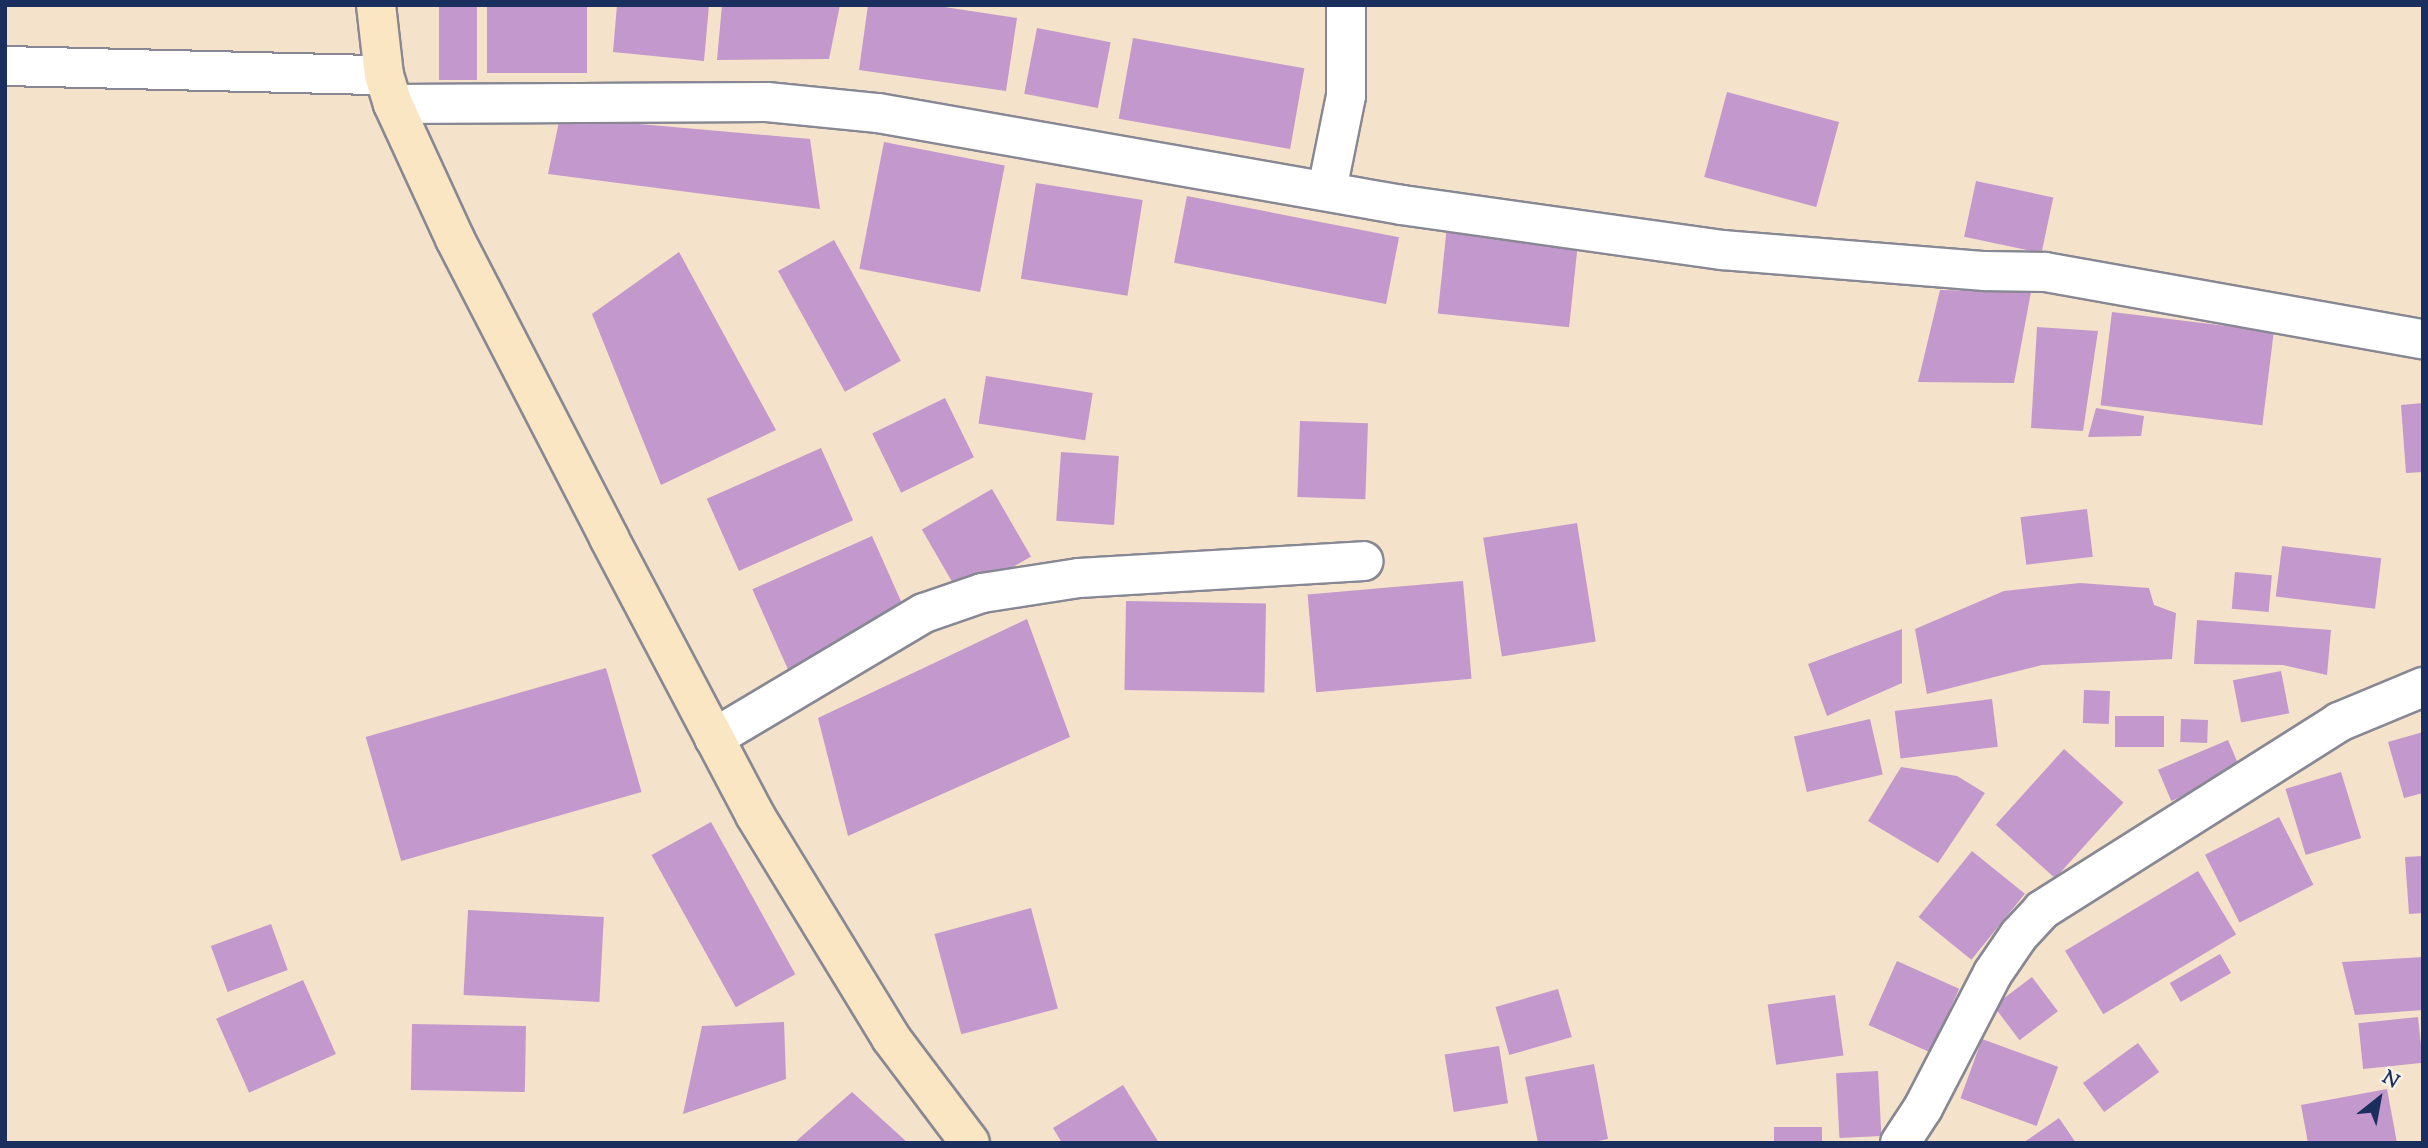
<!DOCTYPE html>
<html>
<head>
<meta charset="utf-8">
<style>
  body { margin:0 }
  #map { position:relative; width:2428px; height:1148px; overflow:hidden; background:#f4e2ca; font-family:"Sorts Mill Goudy",serif }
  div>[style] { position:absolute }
  .building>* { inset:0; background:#c398cc; transform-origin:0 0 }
  .roads { filter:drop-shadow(2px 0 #888894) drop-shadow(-2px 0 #888894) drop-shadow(0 2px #888894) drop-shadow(0 -2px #888894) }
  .minor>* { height:38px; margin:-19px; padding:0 19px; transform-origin:19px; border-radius:19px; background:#fff }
  .secondary>* { height:38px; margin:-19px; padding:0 19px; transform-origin:19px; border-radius:19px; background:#fbe6c4 }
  span { translate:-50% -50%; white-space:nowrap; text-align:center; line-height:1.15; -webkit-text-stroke:5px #f7f3e8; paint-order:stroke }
  .frame { position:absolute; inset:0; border:7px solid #1b2f5e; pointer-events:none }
  .north { position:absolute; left:2344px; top:1064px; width:70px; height:70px; -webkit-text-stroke:5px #f7f3e8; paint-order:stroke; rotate:31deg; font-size:19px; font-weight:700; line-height:28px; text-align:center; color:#1b2f5e }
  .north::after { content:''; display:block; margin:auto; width:24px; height:32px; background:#1b2f5e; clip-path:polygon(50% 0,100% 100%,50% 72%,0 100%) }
</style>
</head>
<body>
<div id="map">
  <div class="building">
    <div style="left:439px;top:5px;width:38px;height:75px"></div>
    <div style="left:487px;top:5px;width:100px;height:68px"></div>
    <div style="clip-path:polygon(617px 5px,709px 5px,704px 61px,613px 52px)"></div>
    <div style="clip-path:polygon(722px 5px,840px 5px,829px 59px,717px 60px)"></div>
    <div style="clip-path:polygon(868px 5px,931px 5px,1017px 18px,1006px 91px,859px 70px)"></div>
    <div style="left:1037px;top:28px;width:75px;height:67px;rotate:11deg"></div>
    <div style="left:1133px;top:38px;width:174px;height:82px;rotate:10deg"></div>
    <div style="left:1727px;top:92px;width:116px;height:88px;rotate:15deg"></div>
    <div style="clip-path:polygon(560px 117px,810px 139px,820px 209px,548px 174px)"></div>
    <div style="left:884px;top:142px;width:123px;height:129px;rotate:11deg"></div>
    <div style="left:1976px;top:181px;width:79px;height:57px;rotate:12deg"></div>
    <div style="left:1036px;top:183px;width:108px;height:97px;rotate:9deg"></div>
    <div style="left:1187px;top:196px;width:216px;height:68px;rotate:11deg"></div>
    <div style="left:1447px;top:226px;width:132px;height:88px;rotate:6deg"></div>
    <div style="left:834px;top:240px;width:138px;height:64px;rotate:61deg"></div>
    <div style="clip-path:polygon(679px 252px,776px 430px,661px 485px,592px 314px)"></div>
    <div style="clip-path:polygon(1940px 290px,2031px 292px,2014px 383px,1918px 382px)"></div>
    <div style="left:2112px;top:312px;width:163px;height:94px;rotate:7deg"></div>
    <div style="clip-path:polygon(2037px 327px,2098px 331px,2083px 431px,2031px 428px)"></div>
    <div style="left:986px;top:376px;width:108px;height:48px;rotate:9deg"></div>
    <div style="left:945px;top:398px;width:66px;height:81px;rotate:64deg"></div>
    <div style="clip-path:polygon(2423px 403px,2423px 472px,2406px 473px,2401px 405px)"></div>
    <div style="clip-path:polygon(2096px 408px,2144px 416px,2141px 436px,2088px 437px)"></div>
    <div style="left:1300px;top:421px;width:68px;height:76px;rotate:2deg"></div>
    <div style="left:821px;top:448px;width:79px;height:125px;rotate:66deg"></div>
    <div style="left:1061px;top:452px;width:58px;height:69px;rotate:4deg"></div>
    <div style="left:992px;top:489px;width:78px;height:81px;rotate:60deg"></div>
    <div style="left:2087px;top:509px;width:48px;height:67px;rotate:83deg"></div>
    <div style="left:1577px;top:523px;width:120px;height:95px;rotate:81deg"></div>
    <div style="left:872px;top:536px;width:90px;height:131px;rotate:66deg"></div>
    <div style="left:2282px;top:546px;width:100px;height:51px;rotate:7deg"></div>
    <div style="left:2235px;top:572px;width:37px;height:37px;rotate:5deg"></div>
    <div style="left:1463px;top:581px;width:98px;height:156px;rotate:85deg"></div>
    <div style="clip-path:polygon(2080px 583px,2149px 588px,2154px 605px,2176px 613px,2172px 659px,2042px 665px,1927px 694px,1915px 629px,2004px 591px)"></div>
    <div style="left:1126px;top:601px;width:140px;height:89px;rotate:1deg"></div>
    <div style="clip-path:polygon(1027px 619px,1070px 737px,848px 836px,818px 718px)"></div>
    <div style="clip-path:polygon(2197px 620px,2331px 630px,2327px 675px,2283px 665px,2194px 664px)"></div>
    <div style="clip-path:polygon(1902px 629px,1902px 683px,1827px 716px,1808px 664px)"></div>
    <div style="left:606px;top:668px;width:129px;height:250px;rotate:74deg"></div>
    <div style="left:2281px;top:671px;width:43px;height:49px;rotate:79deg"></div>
    <div style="left:2084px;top:690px;width:26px;height:33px;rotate:2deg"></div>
    <div style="left:1992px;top:699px;width:48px;height:98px;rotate:83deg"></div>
    <div style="left:2164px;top:716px;width:31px;height:49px;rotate:90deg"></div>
    <div style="left:1870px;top:719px;width:57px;height:78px;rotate:77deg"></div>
    <div style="left:2181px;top:719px;width:27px;height:23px;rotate:2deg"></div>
    <div style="clip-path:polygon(2423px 732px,2423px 793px,2404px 798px,2388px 742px)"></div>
    <div style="left:2228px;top:740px;width:34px;height:76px;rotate:67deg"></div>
    <div style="left:2064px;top:749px;width:80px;height:102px;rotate:42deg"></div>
    <div style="clip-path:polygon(1901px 767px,1957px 776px,1985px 793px,1938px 863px,1868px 821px)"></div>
    <div style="left:2341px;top:772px;width:69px;height:58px;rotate:73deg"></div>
    <div style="left:2279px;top:817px;width:76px;height:83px;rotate:63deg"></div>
    <div style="left:711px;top:822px;width:174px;height:68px;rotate:61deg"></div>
    <div style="left:1972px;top:851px;width:68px;height:85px;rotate:39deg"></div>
    <div style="clip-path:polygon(2423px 856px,2423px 913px,2409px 914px,2405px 857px)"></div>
    <div style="left:2198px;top:871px;width:74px;height:155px;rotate:59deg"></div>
    <div style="left:1031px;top:908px;width:104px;height:100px;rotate:75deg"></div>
    <div style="left:468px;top:910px;width:136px;height:85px;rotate:3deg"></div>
    <div style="left:271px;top:924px;width:49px;height:64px;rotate:70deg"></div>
    <div style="left:2220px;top:954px;width:22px;height:58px;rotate:60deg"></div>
    <div style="clip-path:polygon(2423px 957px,2423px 1010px,2355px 1015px,2342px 962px)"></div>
    <div style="left:1897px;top:961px;width:68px;height:70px;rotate:24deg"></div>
    <div style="left:2032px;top:977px;width:43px;height:48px;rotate:53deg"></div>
    <div style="left:303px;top:980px;width:81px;height:95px;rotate:66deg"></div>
    <div style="left:1558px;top:989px;width:50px;height:65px;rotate:74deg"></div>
    <div style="left:1835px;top:995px;width:61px;height:68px;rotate:82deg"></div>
    <div style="left:2418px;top:1017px;width:46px;height:60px;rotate:84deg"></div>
    <div style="clip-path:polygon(784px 1022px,786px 1079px,683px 1114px,702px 1026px)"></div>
    <div style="left:412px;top:1024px;width:114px;height:66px;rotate:1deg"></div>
    <div style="left:1982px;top:1039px;width:81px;height:63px;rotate:20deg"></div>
    <div style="left:2138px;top:1043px;width:36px;height:68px;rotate:54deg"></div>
    <div style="left:1499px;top:1046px;width:58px;height:55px;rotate:81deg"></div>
    <div style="clip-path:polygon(1594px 1064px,1608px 1139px,1588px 1143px,1538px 1143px,1525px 1077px)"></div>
    <div style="left:1878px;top:1071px;width:65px;height:42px;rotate:87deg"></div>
    <div style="clip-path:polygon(1123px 1085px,1159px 1143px,1062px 1143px,1053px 1128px)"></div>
    <div style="clip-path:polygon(2387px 1089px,2397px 1143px,2308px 1143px,2301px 1105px)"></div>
    <div style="clip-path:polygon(852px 1092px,908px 1143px,794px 1143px)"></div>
    <div style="clip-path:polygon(2059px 1118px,2076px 1143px,2023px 1143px)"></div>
    <div style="left:1822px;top:1127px;width:16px;height:48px;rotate:90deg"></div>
  </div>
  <div class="roads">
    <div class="minor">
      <div style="left:5px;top:66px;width:379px;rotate:1.4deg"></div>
      <div style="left:393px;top:104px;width:374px;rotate:-0.3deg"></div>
      <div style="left:767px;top:102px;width:112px;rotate:5.7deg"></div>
      <div style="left:878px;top:113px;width:532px;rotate:9.96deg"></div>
      <div style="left:1402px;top:205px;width:323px;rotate:8deg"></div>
      <div style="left:1722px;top:250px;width:264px;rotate:4.6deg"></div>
      <div style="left:1985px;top:271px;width:60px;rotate:1deg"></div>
      <div style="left:2045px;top:272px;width:384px;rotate:10.1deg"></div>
      <div style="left:1327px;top:190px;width:96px;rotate:-78.6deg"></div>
      <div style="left:1346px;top:96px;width:91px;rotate:-90deg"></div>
      <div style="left:714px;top:738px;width:244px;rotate:-30.8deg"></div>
      <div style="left:924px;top:613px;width:61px;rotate:-19deg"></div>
      <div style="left:982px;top:593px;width:98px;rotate:-8.8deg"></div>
      <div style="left:1079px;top:578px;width:285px;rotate:-3.4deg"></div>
      <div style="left:1900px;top:1143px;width:42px;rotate:-56.7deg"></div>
      <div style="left:1923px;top:1108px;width:152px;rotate:-62.6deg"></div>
      <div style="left:1993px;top:973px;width:46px;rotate:-55.6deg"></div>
      <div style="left:2019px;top:935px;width:34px;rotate:-47deg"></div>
      <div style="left:2042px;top:910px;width:352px;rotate:-32.3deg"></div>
      <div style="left:2339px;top:722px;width:91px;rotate:-22.6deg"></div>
    </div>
    <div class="secondary">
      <div style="left:376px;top:5px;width:70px;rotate:83.5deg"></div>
      <div style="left:384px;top:75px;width:30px;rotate:73deg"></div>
      <div style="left:393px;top:104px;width:149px;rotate:65.3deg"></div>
      <div style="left:455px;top:239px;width:336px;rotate:62.7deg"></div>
      <div style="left:609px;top:538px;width:313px;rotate:62.2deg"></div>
      <div style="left:755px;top:815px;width:261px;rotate:58.6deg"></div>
      <div style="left:891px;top:1038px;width:131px;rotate:53deg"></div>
    </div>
  </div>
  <div class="frame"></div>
  <div class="north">N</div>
</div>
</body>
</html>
